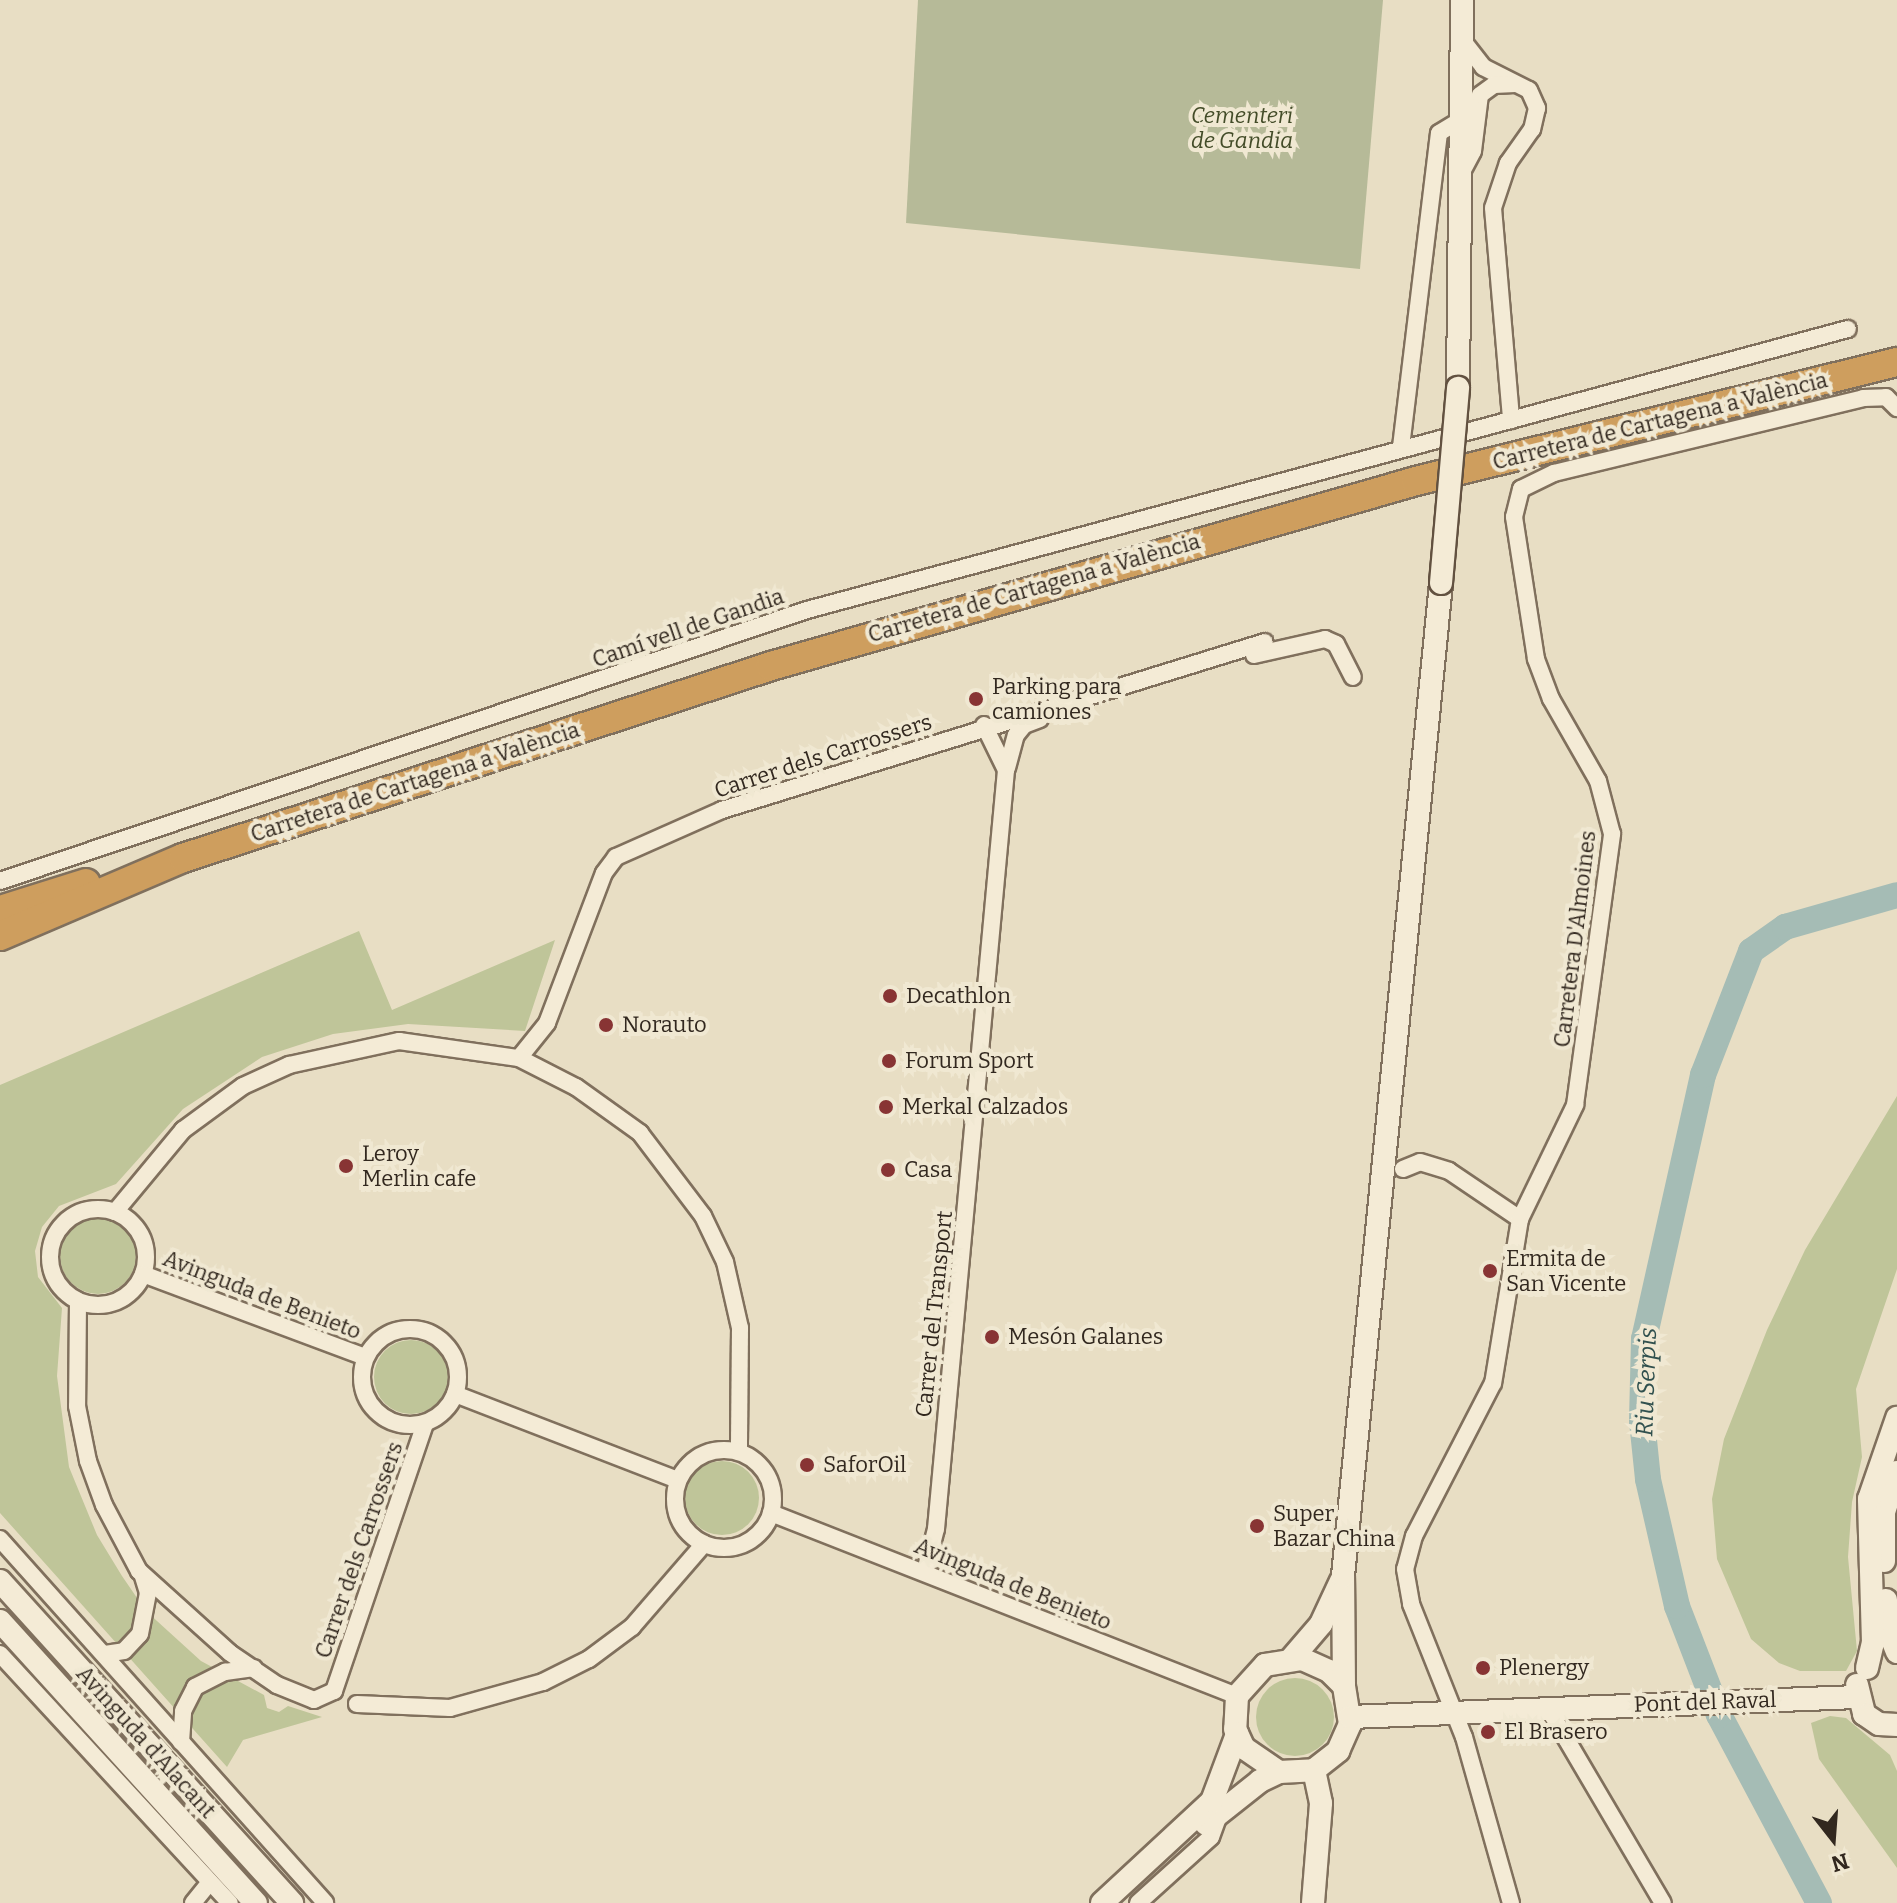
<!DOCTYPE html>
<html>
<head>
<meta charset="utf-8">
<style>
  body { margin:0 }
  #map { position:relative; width:1897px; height:1903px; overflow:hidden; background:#e8dec4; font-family:Bitter,serif }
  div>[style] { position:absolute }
  .green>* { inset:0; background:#bfc599 }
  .round { border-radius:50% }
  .cemetery>* { inset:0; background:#b6ba98 }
  .river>* { height:26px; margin:-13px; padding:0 13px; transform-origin:13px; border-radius:13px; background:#a5bcb5 }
  .roads { filter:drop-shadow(2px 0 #80705d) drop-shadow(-2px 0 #80705d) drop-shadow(0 2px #80705d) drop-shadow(0 -2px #80705d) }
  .street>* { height:16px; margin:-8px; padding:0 8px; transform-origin:8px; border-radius:8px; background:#f4ebd6 }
  .street>.ring { margin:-8px; padding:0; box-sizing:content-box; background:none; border:16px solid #f4ebd6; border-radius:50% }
  .secondary>* { height:22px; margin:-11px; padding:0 11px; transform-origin:11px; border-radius:11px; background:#f4ebd6 }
  .highway>* { height:28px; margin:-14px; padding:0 14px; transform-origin:14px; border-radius:14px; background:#ce9e5e }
  .bridges { filter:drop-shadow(2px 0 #625140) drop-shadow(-2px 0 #625140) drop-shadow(0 2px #625140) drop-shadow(0 -2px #625140) }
  .secondary-bridge>* { height:22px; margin:-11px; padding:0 11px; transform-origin:11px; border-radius:11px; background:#f4ebd6 }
  .dots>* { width:22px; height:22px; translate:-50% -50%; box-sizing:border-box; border:4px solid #f0e8d2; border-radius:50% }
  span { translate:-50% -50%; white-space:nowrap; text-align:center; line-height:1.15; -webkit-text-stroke:8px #f0e8d2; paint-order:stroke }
  .park-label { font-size:22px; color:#434c28; font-style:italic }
  .street-label { font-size:22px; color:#32281f }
  .poi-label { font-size:22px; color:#32281f }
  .left { translate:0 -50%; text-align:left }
  .water-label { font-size:24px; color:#30504e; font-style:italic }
  .north { position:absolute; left:1793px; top:1799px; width:80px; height:80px; -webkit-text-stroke:6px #f0e8d2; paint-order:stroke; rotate:163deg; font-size:22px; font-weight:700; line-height:32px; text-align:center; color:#32281f }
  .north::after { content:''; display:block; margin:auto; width:28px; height:36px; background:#32281f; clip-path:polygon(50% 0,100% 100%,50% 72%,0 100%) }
</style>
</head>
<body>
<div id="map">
  <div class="green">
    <div style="clip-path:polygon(359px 931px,392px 1010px,555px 940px,525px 1031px,408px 1024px,333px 1034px,262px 1057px,183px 1109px,116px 1184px,59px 1206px,42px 1227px,35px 1251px,38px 1277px,62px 1308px,57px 1376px,69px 1467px,97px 1535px,122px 1576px,146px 1611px,201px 1661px,264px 1695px,267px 1708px,279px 1712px,288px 1706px,322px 1717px,243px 1740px,227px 1767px,0 1513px,0 1085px)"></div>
    <div style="clip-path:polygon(1897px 1096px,1897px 1269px,1856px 1389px,1862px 1457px,1852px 1502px,1848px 1557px,1857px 1651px,1846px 1671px,1800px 1671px,1779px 1663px,1751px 1639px,1717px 1559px,1712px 1499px,1724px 1439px,1767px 1330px,1805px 1250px)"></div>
    <div class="round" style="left:60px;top:1218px;width:76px;height:76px"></div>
    <div class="round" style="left:374px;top:1340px;width:74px;height:74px"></div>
    <div class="round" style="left:685px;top:1461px;width:74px;height:74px"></div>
    <div class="round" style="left:1256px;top:1678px;width:78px;height:78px"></div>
    <div style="clip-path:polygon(1830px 1716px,1846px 1718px,1890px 1755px,1897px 1771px,1897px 1868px,1819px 1759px,1811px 1723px)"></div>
  </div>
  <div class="cemetery">
    <div style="clip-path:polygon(918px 0,1383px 0,1360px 269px,906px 223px)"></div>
  </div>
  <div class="river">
    <div style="left:1819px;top:1903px;width:213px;rotate:-118deg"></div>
    <div style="left:1719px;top:1715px;width:117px;rotate:-111.1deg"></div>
    <div style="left:1677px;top:1606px;width:130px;rotate:-102.9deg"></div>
    <div style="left:1648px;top:1479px;width:58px;rotate:-95.9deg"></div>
    <div style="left:1642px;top:1421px;width:82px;rotate:-88.6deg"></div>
    <div style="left:1644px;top:1339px;width:271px;rotate:-77.4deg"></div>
    <div style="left:1703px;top:1075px;width:133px;rotate:-68.8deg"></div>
    <div style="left:1751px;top:951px;width:42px;rotate:-35.2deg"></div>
    <div style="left:1785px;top:927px;width:116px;rotate:-15.9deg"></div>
  </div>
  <div class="roads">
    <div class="street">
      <div style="left:1463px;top:41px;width:33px;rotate:52deg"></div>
      <div style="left:1483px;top:67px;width:51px;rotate:26.6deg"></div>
      <div style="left:1529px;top:90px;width:20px;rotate:66deg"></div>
      <div style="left:1537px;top:108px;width:22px;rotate:103deg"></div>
      <div style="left:1532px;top:129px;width:42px;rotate:125.2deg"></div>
      <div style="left:1508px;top:163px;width:47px;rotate:108.4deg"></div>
      <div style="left:1493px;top:208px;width:213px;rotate:85.1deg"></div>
      <div style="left:1463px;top:170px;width:21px;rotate:-62deg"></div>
      <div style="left:1473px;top:151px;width:56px;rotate:-82.9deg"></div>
      <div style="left:1480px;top:95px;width:17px;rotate:-36deg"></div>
      <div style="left:1494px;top:85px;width:21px;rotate:-3deg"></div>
      <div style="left:1401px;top:447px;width:316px;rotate:-83.1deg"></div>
      <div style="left:1439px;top:133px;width:27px;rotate:-31deg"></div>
      <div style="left:1254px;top:655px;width:73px;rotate:-12.7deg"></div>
      <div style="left:1325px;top:639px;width:12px;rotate:24deg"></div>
      <div style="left:1336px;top:644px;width:37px;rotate:63deg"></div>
      <div style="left:1007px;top:768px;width:34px;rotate:-75deg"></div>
      <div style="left:1016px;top:735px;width:13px;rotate:-51deg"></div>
      <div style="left:1024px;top:725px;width:17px;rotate:-21deg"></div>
      <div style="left:0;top:881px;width:851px;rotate:-18.56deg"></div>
      <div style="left:807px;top:610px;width:1078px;rotate:-15.11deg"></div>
      <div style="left:519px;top:1058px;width:45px;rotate:-51.3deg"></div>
      <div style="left:547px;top:1023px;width:160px;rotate:-69.2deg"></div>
      <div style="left:604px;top:873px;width:20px;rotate:-53deg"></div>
      <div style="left:616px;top:857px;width:116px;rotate:-23.9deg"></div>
      <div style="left:722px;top:810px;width:568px;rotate:-17.19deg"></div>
      <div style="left:1403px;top:1169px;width:18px;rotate:-22deg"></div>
      <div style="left:1420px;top:1162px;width:30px;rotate:17deg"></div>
      <div style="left:1449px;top:1171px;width:86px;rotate:34.1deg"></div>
      <div style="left:1520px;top:1219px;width:166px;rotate:99.3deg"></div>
      <div style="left:1493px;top:1383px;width:172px;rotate:117.3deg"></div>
      <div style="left:1414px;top:1536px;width:34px;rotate:105deg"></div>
      <div style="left:1405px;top:1569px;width:36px;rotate:80deg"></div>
      <div style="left:1411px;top:1604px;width:143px;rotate:68.3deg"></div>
      <div style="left:1464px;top:1737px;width:173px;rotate:74.2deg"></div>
      <div class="ring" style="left:50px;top:1209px;width:80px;height:80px"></div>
      <div style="left:115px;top:1212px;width:107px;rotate:-50.3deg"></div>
      <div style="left:183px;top:1130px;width:74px;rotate:-36.3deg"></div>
      <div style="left:243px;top:1086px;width:51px;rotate:-24.5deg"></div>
      <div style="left:289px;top:1065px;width:113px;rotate:-12.3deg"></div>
      <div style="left:399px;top:1041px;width:121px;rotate:8.1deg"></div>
      <div style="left:519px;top:1058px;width:64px;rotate:27deg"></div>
      <div style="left:576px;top:1087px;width:79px;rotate:35.7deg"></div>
      <div style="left:640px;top:1133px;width:104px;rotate:52.8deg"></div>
      <div style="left:703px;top:1216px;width:51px;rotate:64.4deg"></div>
      <div style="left:725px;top:1262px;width:68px;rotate:77.2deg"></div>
      <div style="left:740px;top:1328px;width:124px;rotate:90.5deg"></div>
      <div style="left:1520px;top:1219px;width:127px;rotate:-64.2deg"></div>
      <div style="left:1575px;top:1105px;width:274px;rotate:-82.2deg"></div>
      <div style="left:1612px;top:834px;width:55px;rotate:-104.8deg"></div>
      <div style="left:1598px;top:781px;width:95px;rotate:-119.8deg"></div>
      <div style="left:1551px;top:699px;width:43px;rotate:-110.6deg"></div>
      <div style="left:1536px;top:659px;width:144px;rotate:-98.8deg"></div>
      <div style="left:1514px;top:517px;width:29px;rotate:-76deg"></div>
      <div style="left:1521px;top:489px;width:37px;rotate:-26deg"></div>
      <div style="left:1554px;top:473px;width:318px;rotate:-13.6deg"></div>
      <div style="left:1863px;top:398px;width:23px;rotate:-2deg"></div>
      <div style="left:1886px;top:397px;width:16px;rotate:45deg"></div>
      <div style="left:143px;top:1274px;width:237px;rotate:20.5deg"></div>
      <div style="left:78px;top:1301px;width:105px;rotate:90.5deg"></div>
      <div style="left:77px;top:1406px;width:56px;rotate:78.7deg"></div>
      <div style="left:88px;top:1461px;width:47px;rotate:70deg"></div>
      <div style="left:104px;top:1505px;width:75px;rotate:62.1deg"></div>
      <div style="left:139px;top:1571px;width:122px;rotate:42deg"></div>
      <div style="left:230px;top:1653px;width:57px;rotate:34.2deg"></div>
      <div style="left:277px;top:1685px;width:40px;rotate:22deg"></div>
      <div style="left:314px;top:1700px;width:22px;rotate:-24deg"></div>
      <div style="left:334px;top:1691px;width:283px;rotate:-71.2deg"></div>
      <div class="ring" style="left:362px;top:1329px;width:80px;height:80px"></div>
      <div style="left:455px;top:1394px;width:239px;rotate:21.1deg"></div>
      <div class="ring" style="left:675px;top:1450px;width:82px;height:82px"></div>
      <div style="left:771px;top:1513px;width:501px;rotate:21.44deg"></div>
      <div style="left:0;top:1539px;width:488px;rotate:48.2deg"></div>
      <div style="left:925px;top:1572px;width:44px;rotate:-75.7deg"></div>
      <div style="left:936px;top:1529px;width:762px;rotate:-84.73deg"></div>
      <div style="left:1006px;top:770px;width:50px;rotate:-116.1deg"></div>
      <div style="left:0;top:1654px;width:339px;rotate:47.3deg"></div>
      <div style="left:105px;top:1654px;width:19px;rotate:-9deg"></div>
      <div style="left:124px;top:1651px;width:23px;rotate:-47deg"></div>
      <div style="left:140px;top:1634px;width:42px;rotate:-79deg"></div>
      <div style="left:148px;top:1593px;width:17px;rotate:-107deg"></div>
      <div style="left:357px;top:1704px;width:93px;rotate:2.5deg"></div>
      <div style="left:450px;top:1708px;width:97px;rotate:-15.6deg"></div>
      <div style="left:543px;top:1682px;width:51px;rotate:-26.6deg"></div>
      <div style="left:589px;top:1659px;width:54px;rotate:-36.7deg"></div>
      <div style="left:632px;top:1627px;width:110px;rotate:-49.1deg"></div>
      <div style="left:1548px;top:1708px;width:226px;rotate:59.5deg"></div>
      <div style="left:181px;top:1742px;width:31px;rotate:-86deg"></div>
      <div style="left:183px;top:1711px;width:27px;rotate:-63deg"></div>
      <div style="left:195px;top:1687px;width:34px;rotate:-27deg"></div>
      <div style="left:225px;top:1672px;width:29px;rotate:-8deg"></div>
      <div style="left:193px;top:1903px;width:27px;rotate:-51deg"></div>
      <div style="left:1138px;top:1903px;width:98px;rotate:-42.1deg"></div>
      <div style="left:1211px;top:1837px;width:23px;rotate:-70deg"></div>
    </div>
    <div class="secondary">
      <div style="left:1458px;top:388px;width:388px;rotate:-89.4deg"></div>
      <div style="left:1884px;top:1561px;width:49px;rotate:-90deg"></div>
      <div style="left:1884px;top:1512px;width:42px;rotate:-72deg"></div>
      <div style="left:0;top:1581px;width:435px;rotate:47.8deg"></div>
      <div style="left:1886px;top:1600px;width:27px;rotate:88deg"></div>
      <div style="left:1887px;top:1627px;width:27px;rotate:68deg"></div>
      <div style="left:0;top:1621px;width:381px;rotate:47.8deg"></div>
      <div style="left:1292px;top:1658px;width:45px;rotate:-49.5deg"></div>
      <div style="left:1321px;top:1624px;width:47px;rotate:-65.1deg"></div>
      <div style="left:1867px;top:1668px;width:26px;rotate:-77deg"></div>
      <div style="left:1873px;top:1643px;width:144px;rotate:-91.6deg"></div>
      <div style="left:1869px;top:1499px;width:86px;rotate:-70.9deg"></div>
      <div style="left:1857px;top:1685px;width:30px;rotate:76deg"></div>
      <div style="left:1864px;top:1714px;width:18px;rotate:34deg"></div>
      <div style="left:1879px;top:1724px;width:18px;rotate:3deg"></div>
      <div style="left:1344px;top:1686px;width:21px;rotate:-135deg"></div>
      <div style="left:1329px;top:1671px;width:30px;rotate:-156deg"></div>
      <div style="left:1302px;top:1659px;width:37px;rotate:171deg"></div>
      <div style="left:1265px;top:1665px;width:42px;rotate:132.1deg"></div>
      <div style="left:1237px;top:1696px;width:33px;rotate:93deg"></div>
      <div style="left:1235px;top:1729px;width:21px;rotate:65deg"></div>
      <div style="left:1244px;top:1748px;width:42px;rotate:34.4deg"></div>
      <div style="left:1279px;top:1772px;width:35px;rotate:-3deg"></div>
      <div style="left:1314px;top:1770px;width:31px;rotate:-38deg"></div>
      <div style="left:1338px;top:1751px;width:30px;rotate:-66deg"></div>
      <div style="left:1350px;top:1724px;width:38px;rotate:-99deg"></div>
      <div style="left:1344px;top:1686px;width:110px;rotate:-90.5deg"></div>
      <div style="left:1343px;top:1576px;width:998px;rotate:-84.36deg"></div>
      <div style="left:1350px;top:1717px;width:507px;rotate:-2.26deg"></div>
      <div style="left:1206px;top:1824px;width:69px;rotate:-38.5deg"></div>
      <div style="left:1260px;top:1781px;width:21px;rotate:-25deg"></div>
      <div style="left:1102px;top:1903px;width:150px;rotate:-42.8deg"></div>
      <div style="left:1212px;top:1801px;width:72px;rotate:-69.5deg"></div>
      <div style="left:1313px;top:1903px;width:100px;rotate:-85.4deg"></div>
      <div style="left:1321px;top:1803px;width:34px;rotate:-102deg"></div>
    </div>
    <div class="highway">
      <div style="left:0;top:910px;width:90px;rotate:-17.4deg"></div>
      <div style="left:0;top:936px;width:199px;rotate:-23.1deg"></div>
      <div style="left:183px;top:858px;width:619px;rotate:-18.08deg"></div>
      <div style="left:771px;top:666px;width:671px;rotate:-16deg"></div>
      <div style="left:1416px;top:481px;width:496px;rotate:-13.9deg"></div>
    </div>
  </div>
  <div class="bridges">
    <div class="secondary-bridge">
      <div style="left:1441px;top:583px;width:196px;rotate:-85deg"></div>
    </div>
  </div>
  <div class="dots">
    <div style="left:976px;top:699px;background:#883434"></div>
    <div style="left:890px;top:996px;background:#883434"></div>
    <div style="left:606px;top:1025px;background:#883434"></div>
    <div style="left:889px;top:1061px;background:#883434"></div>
    <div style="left:886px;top:1107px;background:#883434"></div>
    <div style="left:346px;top:1166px;background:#883434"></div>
    <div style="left:888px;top:1170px;background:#883434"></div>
    <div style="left:1490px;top:1271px;background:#883434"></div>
    <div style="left:992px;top:1337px;background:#883434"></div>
    <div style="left:807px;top:1465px;background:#883434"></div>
    <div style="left:1257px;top:1526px;background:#883434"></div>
    <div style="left:1483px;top:1668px;background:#883434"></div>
    <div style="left:1488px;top:1732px;background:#883434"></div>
  </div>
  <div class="park-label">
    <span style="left:1242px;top:128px">Cementeri<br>de Gandia</span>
  </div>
  <div class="street-label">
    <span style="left:1660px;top:421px;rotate:-14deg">Carretera de Cartagena a València</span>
    <span style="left:1034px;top:588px;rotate:-16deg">Carretera de Cartagena a València</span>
    <span style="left:688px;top:628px;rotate:-19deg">Camí vell de Gandia</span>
    <span style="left:823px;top:756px;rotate:-18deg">Carrer dels Carrossers</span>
    <span style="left:415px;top:782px;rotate:-18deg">Carretera de Cartagena a València</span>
    <span style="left:1575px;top:939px;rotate:-83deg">Carretera D'Almoines</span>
    <span style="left:262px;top:1295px;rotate:21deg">Avinguda de Benieto</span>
    <span style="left:934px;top:1314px;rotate:-84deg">Carrer del Transport</span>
    <span style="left:359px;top:1550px;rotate:-71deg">Carrer dels Carrossers</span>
    <span style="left:1013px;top:1584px;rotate:22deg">Avinguda de Benieto</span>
    <span style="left:1705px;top:1702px;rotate:-2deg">Pont del Raval</span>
    <span style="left:146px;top:1742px;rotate:48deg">Avinguda d'Alacant</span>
  </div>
  <div class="poi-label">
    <span class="left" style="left:992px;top:699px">Parking para<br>camiones</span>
    <span class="left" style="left:906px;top:996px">Decathlon</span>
    <span class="left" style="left:622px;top:1025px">Norauto</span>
    <span class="left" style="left:905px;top:1061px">Forum Sport</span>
    <span class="left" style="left:902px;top:1107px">Merkal Calzados</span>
    <span class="left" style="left:362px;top:1166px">Leroy<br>Merlin cafe</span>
    <span class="left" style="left:904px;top:1170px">Casa</span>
    <span class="left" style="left:1506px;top:1271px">Ermita de<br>San Vicente</span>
    <span class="left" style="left:1008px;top:1337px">Mesón Galanes</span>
    <span class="left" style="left:823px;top:1465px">SaforOil</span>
    <span class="left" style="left:1273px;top:1526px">Super<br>Bazar China</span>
    <span class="left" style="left:1499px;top:1668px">Plenergy</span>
    <span class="left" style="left:1504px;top:1732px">El Brasero</span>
  </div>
  <div class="water-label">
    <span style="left:1647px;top:1382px;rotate:-88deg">Riu Serpis</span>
  </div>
  <div class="north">N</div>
</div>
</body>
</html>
